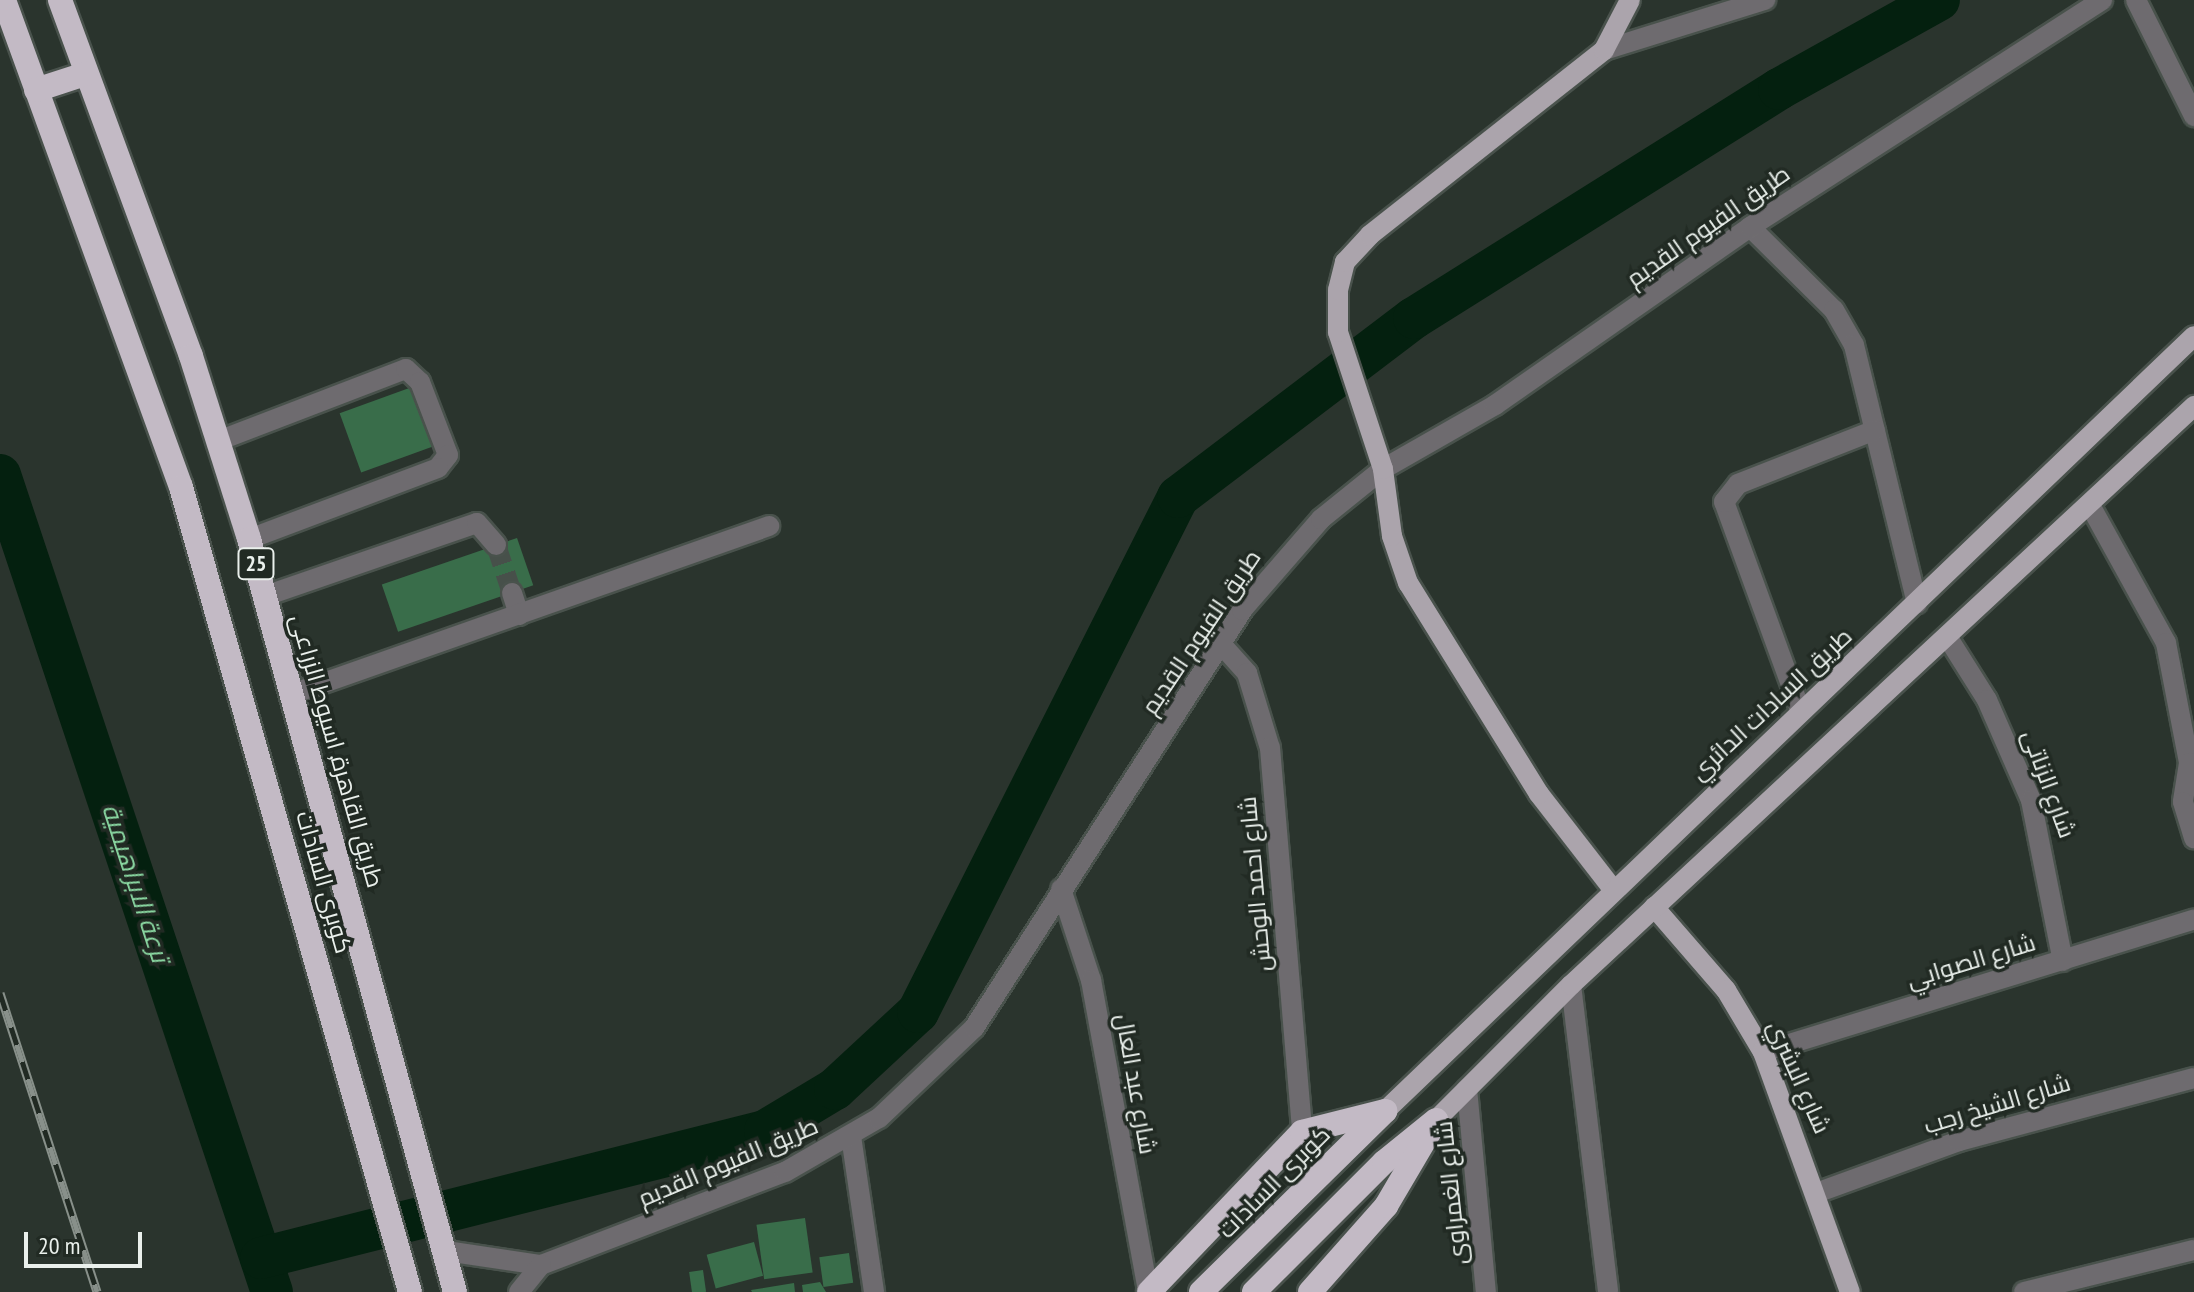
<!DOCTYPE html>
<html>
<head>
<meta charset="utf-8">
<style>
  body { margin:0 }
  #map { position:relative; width:2194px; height:1292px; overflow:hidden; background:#2a342d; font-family:"PT Sans Narrow",Cairo,sans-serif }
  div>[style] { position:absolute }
  .canal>* { height:42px; margin:-21px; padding:0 21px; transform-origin:21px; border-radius:21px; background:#04200f }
  .building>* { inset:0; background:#396d4a; transform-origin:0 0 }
  .minor-tunnel>* { height:20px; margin-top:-10px; transform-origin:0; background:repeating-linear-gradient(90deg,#47504a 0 20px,transparent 0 30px) }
  .roads { filter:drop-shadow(2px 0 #49524c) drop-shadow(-2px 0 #49524c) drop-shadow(0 2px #49524c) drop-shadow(0 -2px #49524c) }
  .minor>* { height:20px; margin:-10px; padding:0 10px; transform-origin:10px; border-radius:10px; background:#6e6b6f }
  .major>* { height:20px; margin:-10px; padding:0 10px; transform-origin:10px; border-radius:10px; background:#aba4ac }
  .highway>* { height:24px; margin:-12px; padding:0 12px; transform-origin:12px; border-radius:12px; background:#c3bac5 }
  .rail>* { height:9px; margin-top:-4.5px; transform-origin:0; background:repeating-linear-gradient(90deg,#212a23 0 18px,#88908a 0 36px); box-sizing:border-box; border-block:2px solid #88908a }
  span { translate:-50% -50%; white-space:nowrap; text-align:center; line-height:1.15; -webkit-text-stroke:7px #212a23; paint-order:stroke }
  .shield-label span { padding:2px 6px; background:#212a23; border:2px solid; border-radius:6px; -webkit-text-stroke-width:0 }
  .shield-label { font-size:22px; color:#eaf0ec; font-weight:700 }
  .street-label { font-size:24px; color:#eaf0ec }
  .water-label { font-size:26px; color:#8cdba4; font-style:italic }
  .scale { position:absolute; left:24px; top:1232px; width:118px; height:36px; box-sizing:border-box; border:4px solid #eaf0ec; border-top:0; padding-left:10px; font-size:24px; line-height:28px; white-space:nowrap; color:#eaf0ec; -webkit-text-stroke:6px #212a23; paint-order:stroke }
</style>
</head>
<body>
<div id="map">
  <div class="canal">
    <div style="left:0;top:475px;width:861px;rotate:71.59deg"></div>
    <div style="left:261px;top:1258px;width:520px;rotate:-14.14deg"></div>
    <div style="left:765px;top:1131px;width:82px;rotate:-31deg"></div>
    <div style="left:835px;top:1089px;width:113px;rotate:-42.9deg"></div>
    <div style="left:918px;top:1012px;width:577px;rotate:-63.21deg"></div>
    <div style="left:1178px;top:497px;width:296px;rotate:-37.2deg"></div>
    <div style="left:1414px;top:318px;width:431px;rotate:-32.1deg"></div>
    <div style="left:1779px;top:89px;width:183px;rotate:-29.1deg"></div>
  </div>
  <div class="building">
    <div style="left:412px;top:387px;width:63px;height:77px;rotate:70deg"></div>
    <div style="left:517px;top:538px;width:50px;height:143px;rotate:71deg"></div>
    <div style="left:805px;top:1218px;width:55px;height:49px;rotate:82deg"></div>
    <div style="left:754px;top:1242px;width:35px;height:49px;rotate:75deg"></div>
    <div style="left:849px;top:1253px;width:30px;height:30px;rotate:82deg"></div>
    <div style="left:703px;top:1270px;width:22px;height:14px;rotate:82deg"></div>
    <div style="clip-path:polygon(820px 1282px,826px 1292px,803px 1292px,802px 1285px)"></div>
    <div style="clip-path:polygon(794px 1283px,795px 1292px,752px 1292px,751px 1290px)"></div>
  </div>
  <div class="minor-tunnel">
    <div style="left:496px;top:545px;width:51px;rotate:71.6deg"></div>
  </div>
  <div class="roads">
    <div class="minor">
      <div style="left:2136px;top:0;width:130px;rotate:63.4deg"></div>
      <div style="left:1604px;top:50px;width:169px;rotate:-17.3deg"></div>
      <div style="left:1750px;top:227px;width:118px;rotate:44.7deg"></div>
      <div style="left:1834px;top:310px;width:40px;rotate:60.3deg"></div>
      <div style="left:1854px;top:345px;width:266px;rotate:76.3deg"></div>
      <div style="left:218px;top:441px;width:201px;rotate:-21deg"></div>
      <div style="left:406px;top:369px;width:19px;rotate:43deg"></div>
      <div style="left:420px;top:382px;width:78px;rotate:69deg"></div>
      <div style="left:448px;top:455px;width:16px;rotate:128deg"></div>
      <div style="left:438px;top:468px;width:202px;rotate:159.4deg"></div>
      <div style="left:2091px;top:507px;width:155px;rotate:61.1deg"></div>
      <div style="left:2166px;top:643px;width:122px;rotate:79.1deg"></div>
      <div style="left:2189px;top:763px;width:39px;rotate:99deg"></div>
      <div style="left:2183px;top:802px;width:38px;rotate:73deg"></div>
      <div style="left:512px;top:593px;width:23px;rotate:72deg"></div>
      <div style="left:265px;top:596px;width:224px;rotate:-19deg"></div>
      <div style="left:477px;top:523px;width:29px;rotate:49deg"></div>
      <div style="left:1948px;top:638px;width:73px;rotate:57.8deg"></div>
      <div style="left:1987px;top:700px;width:109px;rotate:66.3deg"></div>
      <div style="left:2031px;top:800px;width:164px;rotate:78.8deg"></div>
      <div style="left:1221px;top:644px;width:39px;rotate:48deg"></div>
      <div style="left:1247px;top:673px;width:78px;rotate:73deg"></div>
      <div style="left:1270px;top:748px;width:385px;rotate:85.2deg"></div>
      <div style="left:292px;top:694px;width:506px;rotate:-19.4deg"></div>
      <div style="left:1801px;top:712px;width:224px;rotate:-110.1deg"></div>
      <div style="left:1724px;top:502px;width:23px;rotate:-52deg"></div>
      <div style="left:1738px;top:484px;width:147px;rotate:-21.5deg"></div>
      <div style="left:1061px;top:889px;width:96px;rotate:71.8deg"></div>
      <div style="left:1091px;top:980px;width:317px;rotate:79.6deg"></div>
      <div style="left:1571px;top:985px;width:309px;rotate:83.1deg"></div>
      <div style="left:1763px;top:1052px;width:451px;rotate:-17.1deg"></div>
      <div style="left:1467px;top:1089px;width:204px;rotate:84.7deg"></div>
      <div style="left:851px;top:1136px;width:158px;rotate:81.6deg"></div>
      <div style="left:1819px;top:1192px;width:149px;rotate:-20deg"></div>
      <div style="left:1959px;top:1141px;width:243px;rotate:-15deg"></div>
      <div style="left:446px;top:1251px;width:96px;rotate:8.4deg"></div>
      <div style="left:541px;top:1265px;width:261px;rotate:-20.9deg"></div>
      <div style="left:785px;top:1172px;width:108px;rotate:-29.9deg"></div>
      <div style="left:879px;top:1118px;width:131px;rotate:-43.5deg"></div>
      <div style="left:974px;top:1028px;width:497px;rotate:-57.3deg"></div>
      <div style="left:1242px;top:610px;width:121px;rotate:-49deg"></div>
      <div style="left:1321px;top:519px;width:80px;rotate:-38.9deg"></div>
      <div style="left:1383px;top:469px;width:129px;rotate:-29.7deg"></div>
      <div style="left:1495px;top:405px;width:311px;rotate:-34.9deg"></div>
      <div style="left:1750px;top:227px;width:419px;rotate:-32.8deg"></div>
      <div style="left:519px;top:1292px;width:35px;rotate:-51deg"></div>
      <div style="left:2024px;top:1292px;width:175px;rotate:-13.9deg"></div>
    </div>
    <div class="major">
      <div style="left:1612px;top:888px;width:119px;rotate:-127.8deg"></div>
      <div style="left:1539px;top:794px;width:248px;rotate:-121.8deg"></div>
      <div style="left:1408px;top:583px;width:50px;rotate:-108.8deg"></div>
      <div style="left:1392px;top:536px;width:68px;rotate:-97.7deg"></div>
      <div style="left:1383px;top:469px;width:144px;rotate:-108.2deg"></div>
      <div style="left:1338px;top:332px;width:42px;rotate:-90deg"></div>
      <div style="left:1338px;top:290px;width:29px;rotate:-76deg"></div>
      <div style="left:1345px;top:262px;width:37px;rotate:-47deg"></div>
      <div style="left:1370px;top:235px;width:298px;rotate:-38.3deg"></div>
      <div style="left:1604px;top:50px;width:56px;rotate:-62.5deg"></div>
      <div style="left:1654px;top:907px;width:110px;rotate:49.1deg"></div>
      <div style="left:1726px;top:990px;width:72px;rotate:59.2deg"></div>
      <div style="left:1763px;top:1052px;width:255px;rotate:70.1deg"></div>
      <div style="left:1385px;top:1111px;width:1120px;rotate:-43.77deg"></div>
      <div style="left:1436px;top:1120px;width:191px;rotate:-45deg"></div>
      <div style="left:1571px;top:985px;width:851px;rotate:-42.9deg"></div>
    </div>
    <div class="highway">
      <div style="left:4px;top:0;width:518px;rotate:70.03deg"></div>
      <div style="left:181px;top:487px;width:837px;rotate:74.12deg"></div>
      <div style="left:60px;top:0;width:379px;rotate:69.8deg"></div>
      <div style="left:191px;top:356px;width:192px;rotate:72.4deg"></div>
      <div style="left:249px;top:539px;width:781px;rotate:74.7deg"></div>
      <div style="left:36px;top:90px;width:52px;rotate:-18.1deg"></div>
      <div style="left:1149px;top:1292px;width:221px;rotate:-46.3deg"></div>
      <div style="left:1302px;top:1132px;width:86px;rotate:-14.2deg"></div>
      <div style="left:1201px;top:1292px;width:258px;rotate:-44.5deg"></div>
      <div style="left:1254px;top:1292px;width:184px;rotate:-45deg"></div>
      <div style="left:1384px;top:1162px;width:67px;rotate:-38.9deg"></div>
      <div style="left:1310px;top:1292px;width:115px;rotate:-48.5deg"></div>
      <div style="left:1386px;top:1206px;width:99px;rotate:-59.5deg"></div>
    </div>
  </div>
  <div class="rail">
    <div style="left:0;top:993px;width:314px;rotate:72deg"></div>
  </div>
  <div class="shield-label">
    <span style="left:256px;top:564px">25</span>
  </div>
  <div class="street-label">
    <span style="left:1708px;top:226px;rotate:-35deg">طريق الفيوم القديم</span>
    <span style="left:1201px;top:632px;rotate:-56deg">طريق الفيوم القديم</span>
    <span style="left:1771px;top:704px;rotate:-43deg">طريق السادات الدائري</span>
    <span style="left:337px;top:751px;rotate:74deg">طريق القاهرة, اسيوط الزراعى</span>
    <span style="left:2049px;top:784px;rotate:70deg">شارع الزناتى</span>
    <span style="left:324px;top:882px;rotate:74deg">كوبرى السادات</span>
    <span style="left:1255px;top:884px;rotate:-95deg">شارع احمد الوحش</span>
    <span style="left:1971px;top:961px;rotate:-17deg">شارع الصوابي</span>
    <span style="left:1799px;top:1077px;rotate:66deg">شارع البشري</span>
    <span style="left:1136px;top:1084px;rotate:80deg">شارع عبد العال</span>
    <span style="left:1997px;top:1104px;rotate:-17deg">شارع الشيخ رجب</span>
    <span style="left:728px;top:1162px;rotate:-23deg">طريق الفيوم القديم</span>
    <span style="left:1274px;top:1182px;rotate:-45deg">كوبرى السادات</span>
    <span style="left:1451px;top:1193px;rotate:-96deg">شارع الغمراوى</span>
  </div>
  <div class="water-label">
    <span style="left:136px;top:883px;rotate:72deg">ترعة الابراهيمية</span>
  </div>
  <div class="scale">20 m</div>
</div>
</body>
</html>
